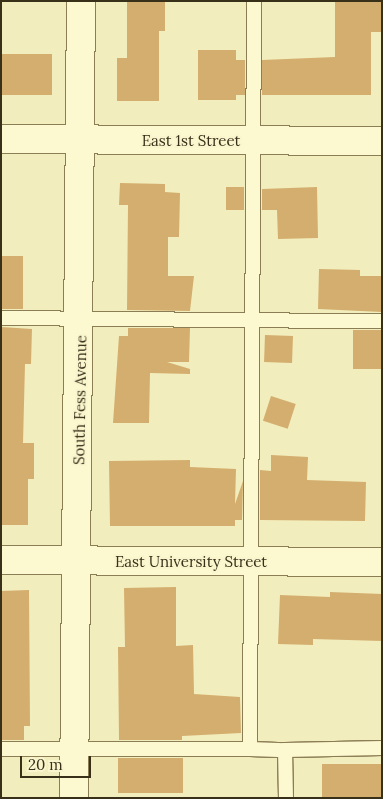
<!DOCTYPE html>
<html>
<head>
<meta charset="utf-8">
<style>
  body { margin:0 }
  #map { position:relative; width:383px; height:799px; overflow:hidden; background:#f2edbc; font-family:Lora,serif }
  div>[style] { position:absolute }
  .building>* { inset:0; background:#d4ae6e; transform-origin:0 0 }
  .roads { filter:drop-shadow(1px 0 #8b7d54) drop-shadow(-1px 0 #8b7d54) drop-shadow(0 1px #8b7d54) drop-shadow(0 -1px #8b7d54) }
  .lane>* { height:14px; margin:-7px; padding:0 7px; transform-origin:7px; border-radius:7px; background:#fcf8d0 }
  .street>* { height:28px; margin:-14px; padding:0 14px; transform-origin:14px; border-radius:14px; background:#fcf8d0 }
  span { translate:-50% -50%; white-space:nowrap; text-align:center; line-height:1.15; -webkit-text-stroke:4px #f9f5cd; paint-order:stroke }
  .street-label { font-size:15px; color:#39301a }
  .frame { position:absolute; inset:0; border:2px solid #39301a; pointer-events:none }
  .scale { position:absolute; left:20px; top:756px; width:71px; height:22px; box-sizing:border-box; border:2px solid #39301a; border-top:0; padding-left:6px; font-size:15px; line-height:18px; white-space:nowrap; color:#39301a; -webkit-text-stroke:4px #f9f5cd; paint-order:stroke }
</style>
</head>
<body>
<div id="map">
  <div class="building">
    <div style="clip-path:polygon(127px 1px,165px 1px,165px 31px,159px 31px,159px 101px,117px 101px,117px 58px,127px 58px)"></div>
    <div style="clip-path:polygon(335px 1px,382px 1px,382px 32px,371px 32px,371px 95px,262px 95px,262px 60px,335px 57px)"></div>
    <div style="clip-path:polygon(198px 50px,236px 50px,236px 60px,245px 60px,245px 95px,236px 95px,236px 100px,198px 100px)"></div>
    <div style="left:1px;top:54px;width:51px;height:41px"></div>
    <div style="clip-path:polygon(120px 183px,165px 184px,165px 192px,180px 193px,179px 237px,168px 237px,168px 276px,194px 276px,190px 311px,127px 310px,128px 205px,119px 205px)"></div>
    <div style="left:226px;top:187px;width:18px;height:23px"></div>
    <div style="clip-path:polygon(317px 187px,318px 238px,278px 239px,277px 210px,262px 210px,262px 189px)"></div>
    <div style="left:1px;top:256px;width:22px;height:53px"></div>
    <div style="clip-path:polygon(319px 269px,360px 270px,360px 276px,382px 276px,382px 312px,318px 309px)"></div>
    <div style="clip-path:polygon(1px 327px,32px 329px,31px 364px,25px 364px,23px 443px,34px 443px,34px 479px,28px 479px,28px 525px,1px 525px)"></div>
    <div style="clip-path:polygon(128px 328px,190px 328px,189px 362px,167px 362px,190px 369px,190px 374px,150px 373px,149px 423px,113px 423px,119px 336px,128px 336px)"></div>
    <div style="left:353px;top:330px;width:29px;height:39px"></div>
    <div style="left:265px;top:335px;width:28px;height:27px;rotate:2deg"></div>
    <div style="left:271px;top:396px;width:26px;height:26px;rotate:18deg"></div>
    <div style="clip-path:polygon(271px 455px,308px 457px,307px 480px,366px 482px,365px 521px,260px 520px,260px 470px,271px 471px)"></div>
    <div style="clip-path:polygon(190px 460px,190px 467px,236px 469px,235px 504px,243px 481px,242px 520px,235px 520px,235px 526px,110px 526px,109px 461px)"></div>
    <div style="clip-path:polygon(176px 587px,176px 646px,193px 645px,194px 694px,240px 697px,241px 733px,182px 736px,182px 740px,119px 740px,118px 647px,125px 647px,124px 588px)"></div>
    <div style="clip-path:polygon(29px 590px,30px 726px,24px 726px,24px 740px,1px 740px,1px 591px)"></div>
    <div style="clip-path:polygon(330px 592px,382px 594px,382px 641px,313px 639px,313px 645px,278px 644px,280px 595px,330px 597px)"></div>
    <div style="left:118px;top:758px;width:65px;height:35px"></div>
    <div style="left:382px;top:764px;width:34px;height:60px;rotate:90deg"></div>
  </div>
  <div class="roads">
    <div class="lane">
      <div style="left:254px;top:1px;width:748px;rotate:90.31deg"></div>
      <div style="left:250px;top:749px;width:35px;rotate:2deg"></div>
      <div style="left:285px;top:750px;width:48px;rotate:88.8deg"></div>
      <div style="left:1px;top:318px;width:381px;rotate:0.5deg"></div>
      <div style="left:1px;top:749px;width:249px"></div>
      <div style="left:285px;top:750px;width:97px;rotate:-1.2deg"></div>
    </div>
    <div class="street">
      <div style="left:1px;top:139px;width:381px;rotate:0.3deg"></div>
      <div style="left:1px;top:560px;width:381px;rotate:0.3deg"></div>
      <div style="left:74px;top:798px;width:797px;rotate:-89.5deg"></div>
    </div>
  </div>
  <div class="street-label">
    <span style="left:191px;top:141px">East 1st Street</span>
    <span style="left:80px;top:400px;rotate:-89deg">South Fess Avenue</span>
    <span style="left:191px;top:562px">East University Street</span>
  </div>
  <div class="frame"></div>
  <div class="scale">20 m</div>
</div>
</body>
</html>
